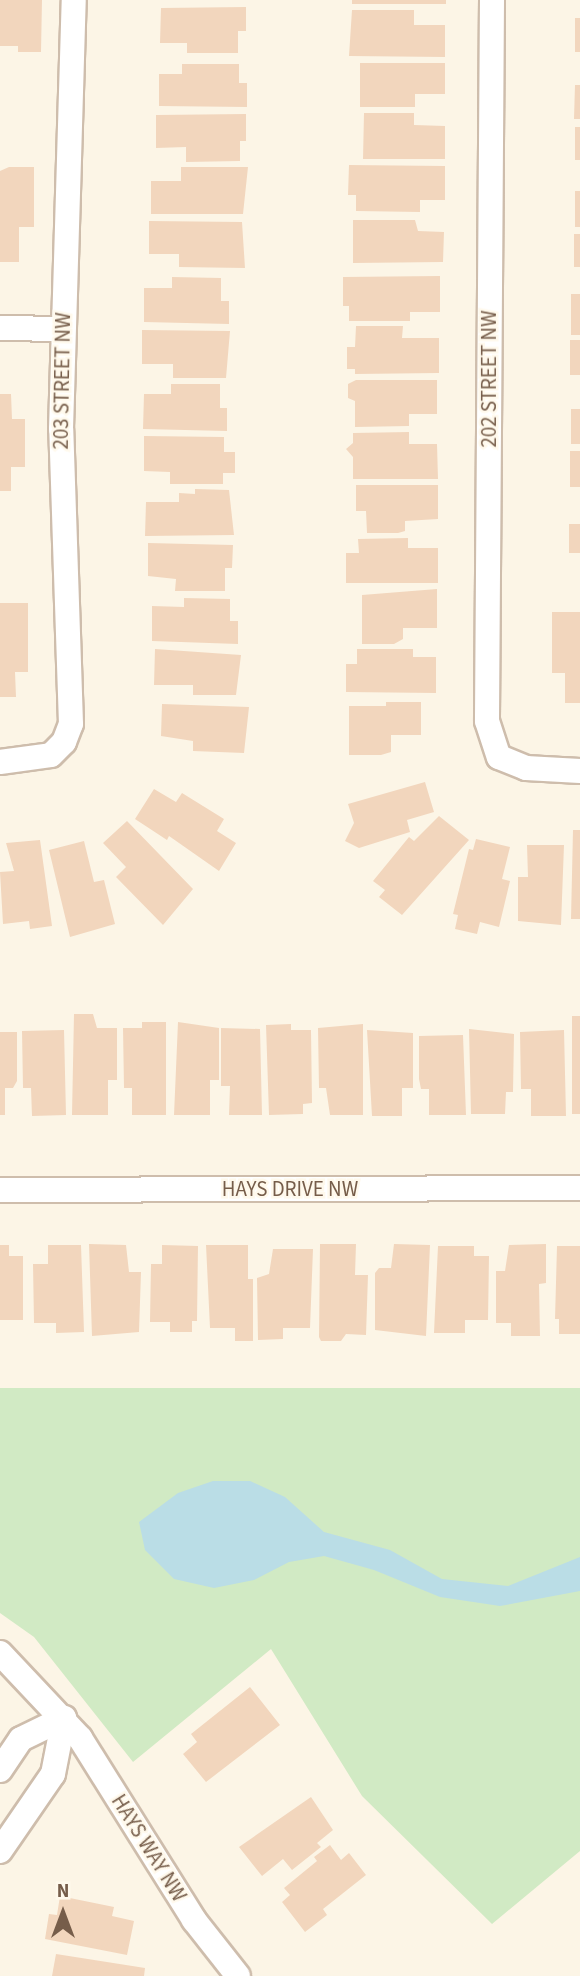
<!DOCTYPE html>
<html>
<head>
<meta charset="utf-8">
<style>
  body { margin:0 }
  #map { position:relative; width:580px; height:1976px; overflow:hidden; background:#fcf5e6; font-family:"Source Sans 3",sans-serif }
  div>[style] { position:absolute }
  .green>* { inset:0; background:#d1eac4 }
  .water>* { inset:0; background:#badde6 }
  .building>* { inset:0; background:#f2d6bd; transform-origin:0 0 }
  .roads { filter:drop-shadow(2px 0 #cebdac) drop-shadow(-2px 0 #cebdac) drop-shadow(0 2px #cebdac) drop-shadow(0 -2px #cebdac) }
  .street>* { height:24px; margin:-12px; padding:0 12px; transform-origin:12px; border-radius:12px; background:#fff }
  span { translate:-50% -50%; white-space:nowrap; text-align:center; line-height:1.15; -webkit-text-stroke:5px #fff9ec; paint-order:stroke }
  .street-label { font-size:21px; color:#765d4a }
  .north { position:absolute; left:28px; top:1878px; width:70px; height:70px; -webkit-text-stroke:5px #fff9ec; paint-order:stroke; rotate:0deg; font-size:19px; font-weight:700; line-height:28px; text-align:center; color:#765d4a }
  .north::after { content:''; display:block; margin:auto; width:24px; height:32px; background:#765d4a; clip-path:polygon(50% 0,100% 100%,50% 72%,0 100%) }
</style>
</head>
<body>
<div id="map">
  <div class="green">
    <div style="clip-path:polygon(0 1388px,580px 1388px,580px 1851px,492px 1924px,362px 1796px,271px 1649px,133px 1762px,34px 1637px,0 1613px)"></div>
  </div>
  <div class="water">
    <div style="clip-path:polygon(213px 1481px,250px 1481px,285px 1497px,324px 1532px,390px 1550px,442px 1579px,508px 1586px,580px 1557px,580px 1591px,500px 1606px,440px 1597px,374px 1570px,324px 1556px,289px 1562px,254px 1580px,214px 1588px,174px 1579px,145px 1550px,139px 1522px,178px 1493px)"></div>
  </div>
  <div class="building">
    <div style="clip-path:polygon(0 0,42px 0,41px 52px,18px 52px,18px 46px,0 46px)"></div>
    <div style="left:352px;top:0;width:94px;height:4px"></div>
    <div style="clip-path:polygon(246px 7px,246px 31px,238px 31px,238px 53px,187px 53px,187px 43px,160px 43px,161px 8px)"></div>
    <div style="clip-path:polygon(352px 10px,414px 10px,414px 25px,445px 25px,445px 57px,349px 56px)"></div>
    <div style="left:575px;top:18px;width:5px;height:34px"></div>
    <div style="clip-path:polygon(360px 63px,445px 63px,445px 94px,415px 94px,415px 107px,360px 107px)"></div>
    <div style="clip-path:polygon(182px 64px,239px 64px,239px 83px,247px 83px,247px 107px,159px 106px,159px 74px,182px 74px)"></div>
    <div style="clip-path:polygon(575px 85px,580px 85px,580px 119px,574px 119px)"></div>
    <div style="clip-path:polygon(364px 113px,414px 113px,414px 125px,445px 126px,445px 159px,363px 159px)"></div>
    <div style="clip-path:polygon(246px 114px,246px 141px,240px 141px,240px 161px,186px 162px,186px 147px,156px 148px,156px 115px)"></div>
    <div style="left:575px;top:127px;width:5px;height:33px"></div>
    <div style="clip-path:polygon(349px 165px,445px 166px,445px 200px,420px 200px,420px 212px,356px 211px,356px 195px,348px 195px)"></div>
    <div style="clip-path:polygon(9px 167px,34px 167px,34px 227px,19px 227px,19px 262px,0 262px,0 171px)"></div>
    <div style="clip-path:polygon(181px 167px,248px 167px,243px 214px,151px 214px,151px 181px,181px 181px)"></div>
    <div style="left:575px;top:191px;width:5px;height:36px"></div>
    <div style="clip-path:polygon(353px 220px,415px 220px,418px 231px,444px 232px,443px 262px,353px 263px)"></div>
    <div style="clip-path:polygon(149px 221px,242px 222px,245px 268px,179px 267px,179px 254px,149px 254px)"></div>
    <div style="left:574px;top:234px;width:6px;height:33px"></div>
    <div style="clip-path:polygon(440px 276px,440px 312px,410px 312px,410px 321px,349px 321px,349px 306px,343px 306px,343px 277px)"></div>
    <div style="clip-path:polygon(172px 277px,221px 278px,221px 301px,229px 301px,229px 324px,144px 322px,144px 288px,172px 288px)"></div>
    <div style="left:571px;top:294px;width:9px;height:41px"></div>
    <div style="clip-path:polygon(356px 326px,403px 326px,402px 338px,439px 338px,439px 373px,355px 374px,355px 369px,347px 369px,347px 347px,355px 347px)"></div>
    <div style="clip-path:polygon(142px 330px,230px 331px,226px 378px,173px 378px,173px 364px,142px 364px)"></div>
    <div style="left:570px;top:340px;width:10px;height:35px"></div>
    <div style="clip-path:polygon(356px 380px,437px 380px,437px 414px,409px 414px,409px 426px,355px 427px,355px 401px,348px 398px,348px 384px)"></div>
    <div style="clip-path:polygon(171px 384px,220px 384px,220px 408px,227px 408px,227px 431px,143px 429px,144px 394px,171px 394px)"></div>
    <div style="clip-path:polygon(0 394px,11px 394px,12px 419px,25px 419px,25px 467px,11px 467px,11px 491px,0 491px)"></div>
    <div style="left:571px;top:409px;width:9px;height:35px"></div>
    <div style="clip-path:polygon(409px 432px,409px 444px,437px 444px,438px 479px,353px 479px,353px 457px,346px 449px,353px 443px,353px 433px)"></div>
    <div style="clip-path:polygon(144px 436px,224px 437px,224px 452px,235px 452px,235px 473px,223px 473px,223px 484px,170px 484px,170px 472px,144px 471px)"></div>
    <div style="left:570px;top:451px;width:10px;height:36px"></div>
    <div style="clip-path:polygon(356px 485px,438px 485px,438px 519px,405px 521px,405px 531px,398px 533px,367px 533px,366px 511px,356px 511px)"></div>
    <div style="clip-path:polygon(195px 489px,229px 490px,234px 535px,145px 536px,146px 502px,179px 502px,179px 493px,195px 494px)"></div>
    <div style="left:569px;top:524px;width:11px;height:29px"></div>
    <div style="clip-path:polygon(408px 538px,408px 548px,438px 548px,438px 583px,346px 583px,346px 553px,359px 553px,358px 539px)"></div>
    <div style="clip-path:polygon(148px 543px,233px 545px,232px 568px,225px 568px,225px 591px,175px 591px,176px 579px,148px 576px)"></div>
    <div style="clip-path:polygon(437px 589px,437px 628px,403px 628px,403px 639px,394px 644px,362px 644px,362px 595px)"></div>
    <div style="clip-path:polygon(184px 598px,230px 599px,230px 621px,238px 621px,238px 644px,152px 641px,152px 606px,184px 607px)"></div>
    <div style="clip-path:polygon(0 603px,28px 603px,28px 672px,15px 672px,16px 697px,0 697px)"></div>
    <div style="clip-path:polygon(552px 612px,580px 612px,580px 703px,565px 703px,565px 673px,552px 673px)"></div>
    <div style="clip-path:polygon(155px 649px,241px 655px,236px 695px,193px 695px,193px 685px,154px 685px)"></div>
    <div style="clip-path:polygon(357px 649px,413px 649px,413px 657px,436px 657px,436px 693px,346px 692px,346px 664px,357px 664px)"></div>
    <div style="clip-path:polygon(386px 702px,421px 702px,421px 735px,391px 735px,391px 752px,381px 755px,349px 755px,349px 706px,386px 706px)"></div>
    <div style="clip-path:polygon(162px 704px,249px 707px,244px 753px,193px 751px,193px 741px,161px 736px)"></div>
    <div style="clip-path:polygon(425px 782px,434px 812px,407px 820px,410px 832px,359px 848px,345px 841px,354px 823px,348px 804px)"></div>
    <div style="clip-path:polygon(154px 789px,176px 802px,182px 793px,224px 819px,217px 831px,236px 843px,219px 871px,169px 836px,167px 840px,135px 819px)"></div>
    <div style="clip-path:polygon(439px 816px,469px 840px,402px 915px,379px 897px,385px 890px,373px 881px,409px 837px,414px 841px)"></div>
    <div style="clip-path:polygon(127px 821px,193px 889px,163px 925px,116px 877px,126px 867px,103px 843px)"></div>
    <div style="clip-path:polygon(573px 830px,580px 830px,580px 919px,571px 919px)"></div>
    <div style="clip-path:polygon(476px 839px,510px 847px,502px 879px,510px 881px,499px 927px,480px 922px,477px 934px,455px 929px,458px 915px,453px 914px,469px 849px,473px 850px)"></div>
    <div style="clip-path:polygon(40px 840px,52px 926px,30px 929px,29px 921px,3px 924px,0 872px,14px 871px,6px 843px)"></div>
    <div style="clip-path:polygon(84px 841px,94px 882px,104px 880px,115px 924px,70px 937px,49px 850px)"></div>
    <div style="clip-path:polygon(527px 845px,564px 845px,561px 925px,518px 921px,518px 877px,528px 877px)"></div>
    <div style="clip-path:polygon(74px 1014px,93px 1014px,97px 1028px,117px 1028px,117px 1080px,108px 1080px,108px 1115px,72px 1115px)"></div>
    <div style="left:572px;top:1016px;width:8px;height:98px"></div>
    <div style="clip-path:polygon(142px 1022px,166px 1022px,166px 1115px,132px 1115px,132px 1088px,124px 1088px,123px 1028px,142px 1028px)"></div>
    <div style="clip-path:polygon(178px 1022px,219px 1028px,219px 1080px,210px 1080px,210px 1115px,174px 1115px)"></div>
    <div style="clip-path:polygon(291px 1024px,291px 1030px,311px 1030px,312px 1103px,303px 1104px,303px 1114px,269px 1115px,266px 1025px)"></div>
    <div style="clip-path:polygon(363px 1024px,363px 1115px,330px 1115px,326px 1088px,319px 1088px,318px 1028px)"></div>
    <div style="clip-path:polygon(221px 1028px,260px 1029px,262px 1115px,229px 1115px,230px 1086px,221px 1086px)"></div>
    <div style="clip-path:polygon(469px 1029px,514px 1034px,513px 1092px,506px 1092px,505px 1114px,471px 1114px)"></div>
    <div style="clip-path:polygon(64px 1030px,66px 1115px,32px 1116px,31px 1088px,23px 1088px,22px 1031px)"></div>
    <div style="clip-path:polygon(367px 1030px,413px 1033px,413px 1088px,402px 1088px,402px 1116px,372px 1116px)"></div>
    <div style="clip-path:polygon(564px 1030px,566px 1116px,531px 1116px,531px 1089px,521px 1089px,520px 1032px)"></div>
    <div style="clip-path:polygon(0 1032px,17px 1032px,17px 1081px,13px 1088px,5px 1088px,5px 1115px,0 1115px)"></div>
    <div style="clip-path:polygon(463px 1035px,466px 1115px,429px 1115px,429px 1089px,421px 1089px,419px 1079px,419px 1036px)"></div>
    <div style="clip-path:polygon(89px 1244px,126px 1245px,129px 1272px,141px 1272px,139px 1332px,92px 1336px)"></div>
    <div style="clip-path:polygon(320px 1244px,356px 1244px,355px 1275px,368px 1275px,366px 1335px,346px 1334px,341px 1341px,321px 1341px,319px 1337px)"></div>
    <div style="clip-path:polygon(394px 1244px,430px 1245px,426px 1336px,375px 1330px,375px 1273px,379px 1268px,391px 1268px)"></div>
    <div style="clip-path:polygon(546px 1244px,546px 1283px,539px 1284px,540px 1336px,511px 1336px,511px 1323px,496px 1323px,496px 1271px,505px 1271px,509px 1245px)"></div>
    <div style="clip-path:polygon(0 1245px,9px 1245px,9px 1256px,23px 1256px,23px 1320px,0 1320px)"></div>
    <div style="clip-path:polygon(48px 1245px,81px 1245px,84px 1332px,56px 1333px,56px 1323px,34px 1323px,33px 1264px,48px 1264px)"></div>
    <div style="clip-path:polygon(162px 1245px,198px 1246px,197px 1321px,192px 1321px,192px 1332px,170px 1332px,170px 1322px,150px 1322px,151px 1264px,162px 1264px)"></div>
    <div style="clip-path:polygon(206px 1245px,248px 1245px,248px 1279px,253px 1279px,253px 1341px,235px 1341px,235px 1328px,210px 1328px)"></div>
    <div style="clip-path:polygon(438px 1246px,474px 1246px,474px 1256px,489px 1256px,488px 1320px,465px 1320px,465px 1333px,434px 1333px)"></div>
    <div style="clip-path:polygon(557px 1246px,580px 1246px,580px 1334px,559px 1334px,559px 1319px,555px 1319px)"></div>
    <div style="clip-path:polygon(273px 1249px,313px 1249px,310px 1328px,283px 1328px,283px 1339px,258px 1340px,257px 1278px,269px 1274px)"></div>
    <div style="clip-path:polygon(250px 1687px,280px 1725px,206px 1782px,183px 1754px,197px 1742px,191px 1734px)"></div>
    <div style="clip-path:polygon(311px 1797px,333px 1830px,317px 1843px,321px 1847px,292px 1870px,283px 1859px,262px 1876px,239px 1847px)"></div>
    <div style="clip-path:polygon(330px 1845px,341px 1860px,349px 1853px,366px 1875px,323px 1909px,327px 1915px,305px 1932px,282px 1902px,290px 1895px,284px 1888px,317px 1861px,314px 1857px)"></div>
    <div style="clip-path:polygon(60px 1896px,114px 1907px,112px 1916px,134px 1921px,127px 1955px,45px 1939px,49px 1914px,57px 1915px)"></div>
    <div style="clip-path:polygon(56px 1954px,145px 1968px,144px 1976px,52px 1976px)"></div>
  </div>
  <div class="roads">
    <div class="street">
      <div style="left:492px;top:0;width:721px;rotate:90.4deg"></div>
      <div style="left:487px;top:721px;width:38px;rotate:72deg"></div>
      <div style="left:499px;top:757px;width:29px;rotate:22deg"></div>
      <div style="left:526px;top:768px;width:54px;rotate:3.2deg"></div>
      <div style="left:0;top:328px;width:63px;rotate:0.9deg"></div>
      <div style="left:0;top:762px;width:51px;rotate:-7.8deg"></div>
      <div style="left:51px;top:755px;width:18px;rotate:-45deg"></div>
      <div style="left:64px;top:742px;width:19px;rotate:-69deg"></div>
      <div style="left:71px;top:724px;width:295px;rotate:-91.9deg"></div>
      <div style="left:61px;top:429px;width:429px;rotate:-88.3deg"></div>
      <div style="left:0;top:1190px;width:580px;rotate:-0.2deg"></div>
      <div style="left:0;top:1653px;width:117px;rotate:46.7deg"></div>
      <div style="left:80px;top:1738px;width:215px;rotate:57.9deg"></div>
      <div style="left:194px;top:1920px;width:71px;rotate:51.8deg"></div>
      <div style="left:0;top:1770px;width:37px;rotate:-56deg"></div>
      <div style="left:21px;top:1739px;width:48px;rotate:-26deg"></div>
      <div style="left:0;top:1851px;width:93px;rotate:-55.5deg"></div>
      <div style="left:53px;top:1774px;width:57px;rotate:-78.9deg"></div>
    </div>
  </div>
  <div class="street-label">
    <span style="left:489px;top:379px;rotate:-90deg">202 STREET NW</span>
    <span style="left:62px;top:381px;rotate:-89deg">203 STREET NW</span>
    <span style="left:290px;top:1189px">HAYS DRIVE NW</span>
    <span style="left:149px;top:1848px;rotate:58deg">HAYS WAY NW</span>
  </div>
  <div class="north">N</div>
</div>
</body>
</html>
